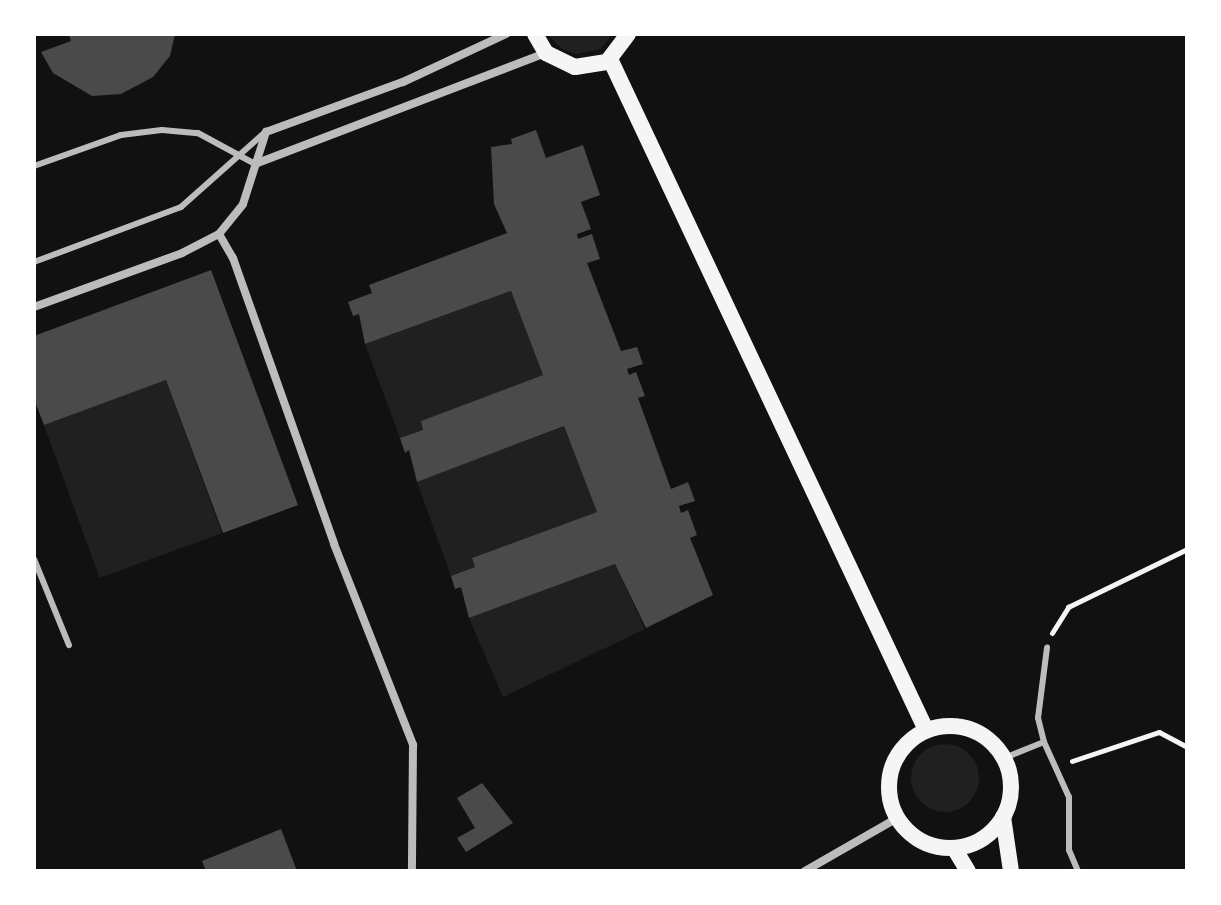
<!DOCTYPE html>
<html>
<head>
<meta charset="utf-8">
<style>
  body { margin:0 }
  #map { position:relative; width:1221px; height:905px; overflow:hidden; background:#111; font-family:Georgia,serif }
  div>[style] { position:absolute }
  .green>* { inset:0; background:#202020; transform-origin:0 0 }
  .round { border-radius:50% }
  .building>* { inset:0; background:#4a4a4a }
  .path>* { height:5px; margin:-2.5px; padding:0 2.5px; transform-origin:2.5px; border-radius:2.5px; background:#f5f5f5 }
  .service>* { height:6px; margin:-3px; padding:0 3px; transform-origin:3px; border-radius:3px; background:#bcbcbc }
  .minor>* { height:8px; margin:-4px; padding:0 4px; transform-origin:4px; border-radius:4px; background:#bcbcbc }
  .secondary>* { height:16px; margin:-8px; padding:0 8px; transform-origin:8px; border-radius:8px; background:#f5f5f5 }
  .secondary>.ring { margin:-8px; padding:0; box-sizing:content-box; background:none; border:16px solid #f5f5f5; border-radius:50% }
  span { translate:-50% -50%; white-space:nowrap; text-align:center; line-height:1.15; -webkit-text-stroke:8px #fff; paint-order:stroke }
  .frame { position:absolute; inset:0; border:36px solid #fff; pointer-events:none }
</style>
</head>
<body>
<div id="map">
  <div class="green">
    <div style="clip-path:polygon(547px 34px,613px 34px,600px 49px,576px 54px,563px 50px)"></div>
    <div style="clip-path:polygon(511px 291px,543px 375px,421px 421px,423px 430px,400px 438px,365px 344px)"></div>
    <div style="left:166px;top:380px;width:163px;height:130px;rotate:70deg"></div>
    <div style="clip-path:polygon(564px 426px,597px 512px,472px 558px,475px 567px,451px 576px,417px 482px)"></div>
    <div style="clip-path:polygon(615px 564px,645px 629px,503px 697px,469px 618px)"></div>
    <div class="round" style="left:911px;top:744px;width:68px;height:68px"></div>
  </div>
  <div class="building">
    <div style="clip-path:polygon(69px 34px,175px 34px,170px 56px,153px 77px,121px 94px,92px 96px,53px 73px,41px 52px,71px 41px)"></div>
    <div style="clip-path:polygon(536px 130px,546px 158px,583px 145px,600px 195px,581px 202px,591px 229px,577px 234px,578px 239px,592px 234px,600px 259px,587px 263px,621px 351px,637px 347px,643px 364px,627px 369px,629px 375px,636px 372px,645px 396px,638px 398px,671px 489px,688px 482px,695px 501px,679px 506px,681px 513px,688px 510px,697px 535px,690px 538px,713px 595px,646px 628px,615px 564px,469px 618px,461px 587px,455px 589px,451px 576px,475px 567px,472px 558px,597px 512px,564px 426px,417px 482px,409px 450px,405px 453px,400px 438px,423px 430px,421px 421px,543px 375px,511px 291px,365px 344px,359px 314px,353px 316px,348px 302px,372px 293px,369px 285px,507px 233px,494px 204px,491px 147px,512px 144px,511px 139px)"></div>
    <div style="clip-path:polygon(211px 270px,298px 505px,223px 533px,166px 380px,44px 425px,34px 399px,34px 336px)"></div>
    <div style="clip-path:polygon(482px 783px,513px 823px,466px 852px,457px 838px,475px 828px,457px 798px)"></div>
    <div style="clip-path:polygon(281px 829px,297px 871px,206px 871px,202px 861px)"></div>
  </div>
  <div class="path">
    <div style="left:1052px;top:633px;width:31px;rotate:-58deg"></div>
    <div style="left:1068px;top:607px;width:132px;rotate:-26deg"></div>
    <div style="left:1072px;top:761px;width:92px;rotate:-18.4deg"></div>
    <div style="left:1159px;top:732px;width:32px;rotate:28deg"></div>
  </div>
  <div class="service">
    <div style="left:34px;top:166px;width:92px;rotate:-19.6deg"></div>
    <div style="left:121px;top:135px;width:41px;rotate:-7deg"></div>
    <div style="left:162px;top:130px;width:36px;rotate:5deg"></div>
    <div style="left:198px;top:133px;width:65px;rotate:28.5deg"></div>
    <div style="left:34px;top:262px;width:157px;rotate:-20.5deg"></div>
    <div style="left:181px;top:207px;width:111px;rotate:-41.7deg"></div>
    <div style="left:34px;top:559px;width:93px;rotate:67.9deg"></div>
    <div style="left:1044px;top:742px;width:60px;rotate:65.6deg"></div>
    <div style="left:1069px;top:797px;width:53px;rotate:90deg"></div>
    <div style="left:1069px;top:850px;width:23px;rotate:67deg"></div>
    <div style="left:1004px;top:758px;width:43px;rotate:-21.8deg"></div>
    <div style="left:1044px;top:742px;width:25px;rotate:-104deg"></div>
    <div style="left:1038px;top:718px;width:71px;rotate:-82.7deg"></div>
  </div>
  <div class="minor">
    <div style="left:255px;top:164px;width:311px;rotate:-20.9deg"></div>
    <div style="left:219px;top:234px;width:28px;rotate:60deg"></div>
    <div style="left:233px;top:258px;width:303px;rotate:70.5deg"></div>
    <div style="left:334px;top:544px;width:216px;rotate:68.5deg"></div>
    <div style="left:413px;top:745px;width:126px;rotate:90.5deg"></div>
    <div style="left:34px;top:307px;width:158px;rotate:-20deg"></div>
    <div style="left:182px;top:253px;width:42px;rotate:-27.2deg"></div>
    <div style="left:219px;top:234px;width:38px;rotate:-51deg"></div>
    <div style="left:243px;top:204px;width:76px;rotate:-72.3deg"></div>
    <div style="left:266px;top:132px;width:146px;rotate:-20.1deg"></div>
    <div style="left:403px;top:82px;width:114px;rotate:-25deg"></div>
    <div style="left:805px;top:871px;width:106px;rotate:-29.9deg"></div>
  </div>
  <div class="secondary">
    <div style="left:535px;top:34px;width:22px;rotate:60deg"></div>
    <div style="left:546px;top:53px;width:32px;rotate:26deg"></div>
    <div style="left:575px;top:67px;width:32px;rotate:-9deg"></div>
    <div style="left:607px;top:62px;width:35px;rotate:-53deg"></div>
    <div style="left:610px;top:59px;width:742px;rotate:64.78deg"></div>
    <div class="ring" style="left:889px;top:726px;width:106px;height:106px"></div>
    <div style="left:1003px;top:817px;width:55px;rotate:81.6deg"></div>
    <div style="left:954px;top:848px;width:27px;rotate:59deg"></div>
  </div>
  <div class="frame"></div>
</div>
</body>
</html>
